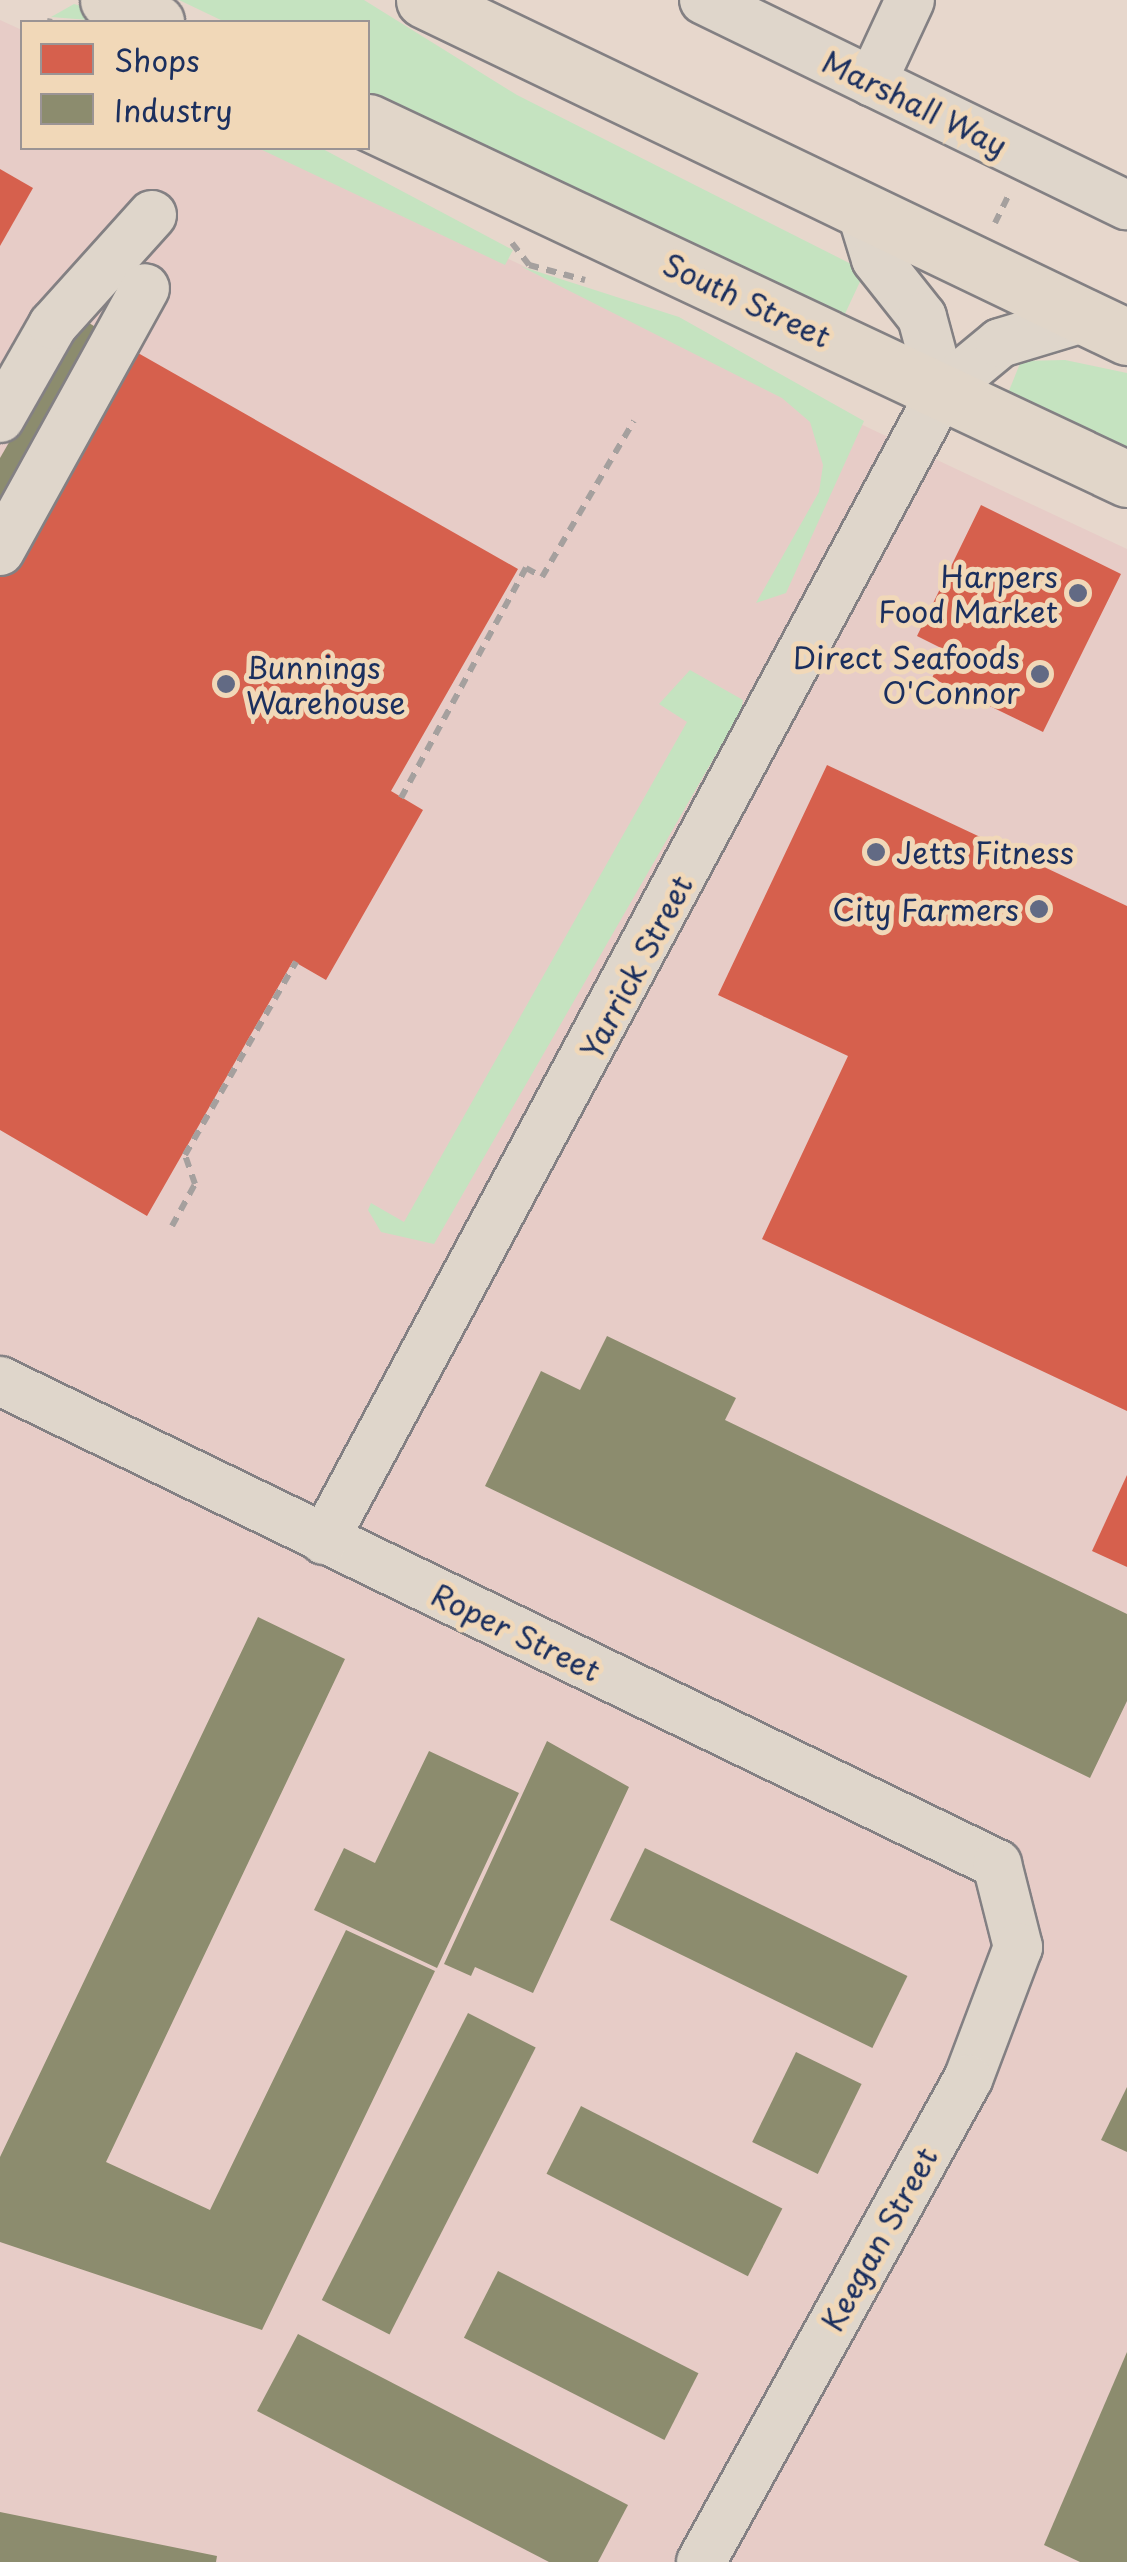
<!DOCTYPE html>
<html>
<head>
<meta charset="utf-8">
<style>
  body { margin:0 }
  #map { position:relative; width:1127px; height:2562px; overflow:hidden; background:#e7d7cc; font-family:"Playpen Sans",sans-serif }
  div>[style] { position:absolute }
  .built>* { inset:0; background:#e7ccc7 }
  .green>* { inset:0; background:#c5e3c0 }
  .shops>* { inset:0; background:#d6604d }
  .industry>* { inset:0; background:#8c8c6e; transform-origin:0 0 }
  .path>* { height:6px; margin-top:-3px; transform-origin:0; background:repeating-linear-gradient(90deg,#a5a09e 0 10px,transparent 0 18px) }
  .roads { filter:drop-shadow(2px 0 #838083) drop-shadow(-2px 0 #838083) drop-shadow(0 2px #838083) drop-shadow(0 -2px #838083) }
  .minor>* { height:48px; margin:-24px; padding:0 24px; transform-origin:24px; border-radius:24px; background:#dfd6cb }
  .trunk>* { height:55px; margin:-27.5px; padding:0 27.5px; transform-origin:27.5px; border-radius:27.5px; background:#e1d6c9 }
  .dots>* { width:28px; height:28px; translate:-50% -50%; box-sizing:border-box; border:5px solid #f1d8b8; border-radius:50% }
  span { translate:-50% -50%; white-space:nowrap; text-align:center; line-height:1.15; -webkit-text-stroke:10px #f1d8b8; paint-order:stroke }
  .street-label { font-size:30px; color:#1b2f5e }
  .poi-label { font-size:30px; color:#1b2f5e }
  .right { translate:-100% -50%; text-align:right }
  .left { translate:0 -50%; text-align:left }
  .legend { position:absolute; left:20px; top:20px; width:350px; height:130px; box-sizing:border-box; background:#f1d8b8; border:2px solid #9b9494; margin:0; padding:12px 18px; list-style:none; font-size:30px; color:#1b2f5e }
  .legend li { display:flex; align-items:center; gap:20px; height:50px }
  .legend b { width:50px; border:2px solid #9b9494 }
</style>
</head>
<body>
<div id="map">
  <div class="built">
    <div style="clip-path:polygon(0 20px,22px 30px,22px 148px,272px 148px,1127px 549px,1127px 2562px,0 2562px)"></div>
  </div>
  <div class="green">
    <div style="clip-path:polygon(179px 0,364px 0,517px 95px,865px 271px,843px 318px,368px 92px,368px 22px,225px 22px)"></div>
    <div style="clip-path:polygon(74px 4px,81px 6px,114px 22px,51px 17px)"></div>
    <div style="clip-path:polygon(258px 148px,321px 148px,513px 250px,505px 265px)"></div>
    <div style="clip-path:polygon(520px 266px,679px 317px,864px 421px,786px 593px,756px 603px,819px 492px,823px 465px,810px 422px,782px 398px)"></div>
    <div style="clip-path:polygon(1065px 360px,1127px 373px,1127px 451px,1006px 398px,1021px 361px)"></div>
    <div style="clip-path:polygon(690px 670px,743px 700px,741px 711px,434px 1244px,381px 1232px,368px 1210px,371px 1203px,404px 1222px,687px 722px,659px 704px)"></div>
  </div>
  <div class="shops">
    <div style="clip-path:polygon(0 169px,33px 188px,0 246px)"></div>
    <div style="clip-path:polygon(131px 349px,518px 569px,391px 791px,423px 810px,326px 980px,293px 961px,147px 1216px,0 1130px,0 576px)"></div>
    <div style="clip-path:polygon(981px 505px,1121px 574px,1043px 732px,932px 678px,945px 650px,917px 636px)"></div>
    <div style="clip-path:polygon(827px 765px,1127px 906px,1127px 1411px,762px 1239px,848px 1056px,718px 995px)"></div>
    <div style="clip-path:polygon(1127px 1475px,1127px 1567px,1092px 1551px)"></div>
  </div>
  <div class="industry">
    <div style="clip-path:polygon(81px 318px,131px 349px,0 576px,0 458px)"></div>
    <div style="clip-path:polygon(607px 1336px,736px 1398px,725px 1420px,1127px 1614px,1127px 1701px,1090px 1778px,485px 1486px,541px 1371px,580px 1390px)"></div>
    <div style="clip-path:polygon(258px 1617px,345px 1659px,106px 2162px,210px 2210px,346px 1930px,435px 1971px,262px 2330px,0 2242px,0 2157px)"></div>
    <div style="clip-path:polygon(547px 1741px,629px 1787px,533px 1993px,475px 1967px,471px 1976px,444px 1964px)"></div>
    <div style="clip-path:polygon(429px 1751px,519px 1793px,437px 1968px,314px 1910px,344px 1848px,375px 1863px)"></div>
    <div style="left:645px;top:1848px;width:292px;height:80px;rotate:26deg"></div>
    <div style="left:468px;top:2013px;width:76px;height:322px;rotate:27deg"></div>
    <div style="left:796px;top:2052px;width:73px;height:100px;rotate:26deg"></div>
    <div style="clip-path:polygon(1127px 2087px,1127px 2152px,1101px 2140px)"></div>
    <div style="left:581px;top:2106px;width:226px;height:76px;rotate:27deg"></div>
    <div style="left:498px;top:2271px;width:225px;height:75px;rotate:27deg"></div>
    <div style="clip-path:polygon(298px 2334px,628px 2505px,598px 2562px,549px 2562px,257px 2411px)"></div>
    <div style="clip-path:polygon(1127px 2352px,1127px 2562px,1080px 2562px,1044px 2545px)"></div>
    <div style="clip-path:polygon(0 2512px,217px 2556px,216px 2562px,0 2562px)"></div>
  </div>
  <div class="path">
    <div style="left:47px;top:21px;width:5px;rotate:11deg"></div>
    <div style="left:995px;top:223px;width:32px;rotate:-64deg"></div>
    <div style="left:512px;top:243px;width:28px;rotate:52deg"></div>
    <div style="left:529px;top:265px;width:58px;rotate:15deg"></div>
    <div style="left:401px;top:798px;width:262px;rotate:-61.5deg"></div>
    <div style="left:526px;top:568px;width:18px;rotate:29deg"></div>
    <div style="left:542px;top:577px;width:181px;rotate:-59.5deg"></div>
    <div style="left:172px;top:1226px;width:48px;rotate:-61.3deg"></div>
    <div style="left:195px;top:1184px;width:31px;rotate:-109deg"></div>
    <div style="left:185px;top:1155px;width:223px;rotate:-60.1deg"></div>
  </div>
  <div class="roads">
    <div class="minor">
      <div style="left:704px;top:0;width:470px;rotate:25.9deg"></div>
      <div style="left:872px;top:82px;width:90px;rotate:-65.1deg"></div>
      <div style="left:860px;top:207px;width:54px;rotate:72.9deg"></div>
      <div style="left:876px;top:259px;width:74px;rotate:51.6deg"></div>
      <div style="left:922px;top:317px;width:77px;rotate:74.9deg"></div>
      <div style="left:0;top:418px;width:107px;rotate:-60.3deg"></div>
      <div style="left:53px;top:325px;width:148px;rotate:-48deg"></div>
      <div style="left:0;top:551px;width:300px;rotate:-61.1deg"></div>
      <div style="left:0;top:1381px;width:1108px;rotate:25.85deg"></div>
      <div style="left:997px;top:1864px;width:86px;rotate:75.8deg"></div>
      <div style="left:1018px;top:1947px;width:141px;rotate:110.7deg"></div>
      <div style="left:968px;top:2079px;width:552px;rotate:118.93deg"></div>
      <div style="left:324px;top:1540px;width:1305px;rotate:-61.73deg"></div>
      <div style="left:942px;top:391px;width:75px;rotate:-39.6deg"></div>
      <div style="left:1000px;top:343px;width:90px;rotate:-16.8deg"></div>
    </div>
    <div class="trunk">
      <div style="left:108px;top:0;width:53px;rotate:24.6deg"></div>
      <div style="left:424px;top:0;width:780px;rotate:25.61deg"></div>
      <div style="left:368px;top:122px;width:839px;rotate:25.19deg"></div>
    </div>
  </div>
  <div class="dots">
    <div style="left:1078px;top:593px;background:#626a84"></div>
    <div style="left:1040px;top:674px;background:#626a84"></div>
    <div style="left:226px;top:684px;background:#626a84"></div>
    <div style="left:876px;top:852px;background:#626a84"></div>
    <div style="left:1039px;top:909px;background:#626a84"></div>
  </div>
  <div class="street-label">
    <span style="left:915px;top:103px;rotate:26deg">Marshall Way</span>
    <span style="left:747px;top:300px;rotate:25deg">South Street</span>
    <span style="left:636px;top:967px;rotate:-62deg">Yarrick Street</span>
    <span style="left:516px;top:1632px;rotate:26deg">Roper Street</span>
    <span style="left:879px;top:2239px;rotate:-61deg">Keegan Street</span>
  </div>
  <div class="poi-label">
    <span class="right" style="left:1058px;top:593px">Harpers<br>Food Market</span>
    <span class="right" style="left:1020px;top:674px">Direct Seafoods<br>O'Connor</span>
    <span class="left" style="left:246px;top:684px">Bunnings<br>Warehouse</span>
    <span class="left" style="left:896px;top:852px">Jetts Fitness</span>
    <span class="right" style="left:1019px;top:909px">City Farmers</span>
  </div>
  <ul class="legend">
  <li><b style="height:28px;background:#d6604d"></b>Shops</li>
  <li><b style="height:28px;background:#8c8c6e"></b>Industry</li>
  </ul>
</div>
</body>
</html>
